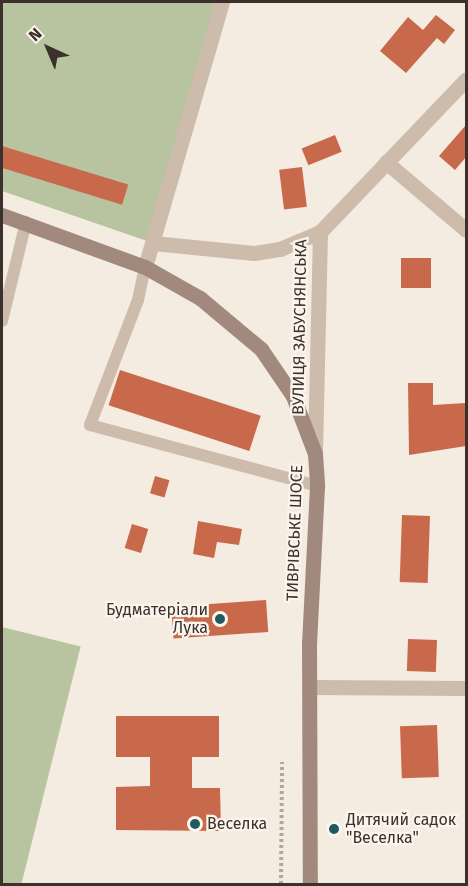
<!DOCTYPE html>
<html>
<head>
<meta charset="utf-8">
<style>
  body { margin:0 }
  #map { position:relative; width:468px; height:886px; overflow:hidden; background:#f4ebe1; font-family:"Fira Sans",sans-serif }
  div>[style] { position:absolute }
  .green>* { inset:0; background:#b8c4a0; transform-origin:0 0 }
  .building>* { inset:0; background:#c8694b; transform-origin:0 0 }
  .path>* { height:4px; margin-top:-2px; transform-origin:0; background:repeating-linear-gradient(90deg,#b9a596 0 3px,transparent 0 6px) }
  .lane>* { height:12px; margin:-6px; padding:0 6px; transform-origin:6px; border-radius:6px; background:#cdbbac }
  .street>* { height:15px; margin:-7.5px; padding:0 7.5px; transform-origin:7.5px; border-radius:7.5px; background:#cdbbac }
  .secondary>* { height:15px; margin:-7.5px; padding:0 7.5px; transform-origin:7.5px; border-radius:7.5px; background:#a18a7d }
  .dots>* { width:16px; height:16px; translate:-50% -50%; box-sizing:border-box; border:3px solid #fbf5ee; border-radius:50% }
  span { translate:-50% -50%; white-space:nowrap; text-align:center; line-height:1.15; -webkit-text-stroke:4.5px #fbf5ee; paint-order:stroke }
  .street-label { font-size:16px; color:#3b302b }
  .poi-label { font-size:16px; color:#3b302b }
  .right { translate:-100% -50%; text-align:right }
  .left { translate:0 -50%; text-align:left }
  .frame { position:absolute; inset:0; border:3px solid #3b302b; pointer-events:none }
  .north { position:absolute; left:18px; top:18px; width:60px; height:60px; -webkit-text-stroke:4px #fbf5ee; paint-order:stroke; rotate:316deg; font-size:16px; font-weight:700; line-height:24px; text-align:center; color:#3b302b }
  .north::after { content:''; display:block; margin:auto; width:21px; height:27px; background:#3b302b; clip-path:polygon(50% 0,100% 100%,50% 72%,0 100%) }
</style>
</head>
<body>
<div id="map">
  <div class="green">
    <div style="clip-path:polygon(2px 2px,222px 2px,153px 243px,2px 191px)"></div>
    <div style="left:2px;top:627px;width:81px;height:257px;rotate:14deg"></div>
  </div>
  <div class="building">
    <div style="clip-path:polygon(436px 15px,455px 30px,444px 44px,437px 38px,406px 73px,380px 51px,408px 17px,423px 30px)"></div>
    <div style="clip-path:polygon(466px 125px,466px 157px,455px 170px,439px 156px)"></div>
    <div style="left:335px;top:135px;width:18px;height:36px;rotate:68deg"></div>
    <div style="left:2px;top:146px;width:132px;height:21px;rotate:17deg"></div>
    <div style="left:302px;top:167px;width:40px;height:23px;rotate:83deg"></div>
    <div style="left:401px;top:258px;width:30px;height:30px"></div>
    <div style="left:120px;top:370px;width:148px;height:37px;rotate:18deg"></div>
    <div style="clip-path:polygon(408px 383px,433px 383px,433px 405px,466px 403px,466px 446px,409px 455px)"></div>
    <div style="left:155px;top:476px;width:15px;height:18px;rotate:16deg"></div>
    <div style="left:402px;top:515px;width:28px;height:67px;rotate:2deg"></div>
    <div style="clip-path:polygon(198px 521px,242px 529px,239px 545px,217px 542px,214px 558px,193px 554px)"></div>
    <div style="left:132px;top:524px;width:17px;height:25px;rotate:17deg"></div>
    <div style="left:266px;top:600px;width:32px;height:95px;rotate:86deg"></div>
    <div style="left:408px;top:639px;width:29px;height:32px;rotate:2deg"></div>
    <div style="clip-path:polygon(116px 716px,219px 716px,219px 757px,192px 757px,192px 788px,220px 788px,221px 831px,116px 830px,116px 787px,150px 786px,150px 757px,116px 757px)"></div>
    <div style="left:437px;top:725px;width:52px;height:37px;rotate:88deg"></div>
  </div>
  <div class="path">
    <div style="left:281px;top:884px;width:122px;rotate:-89.5deg"></div>
  </div>
  <div class="lane">
    <div style="left:145px;top:267px;width:34px;rotate:102deg"></div>
    <div style="left:138px;top:300px;width:134px;rotate:111deg"></div>
    <div style="left:90px;top:425px;width:235px;rotate:15deg"></div>
    <div style="left:2px;top:321px;width:102px;rotate:-76.4deg"></div>
  </div>
  <div class="street">
    <div style="left:386px;top:162px;width:105px;rotate:40.4deg"></div>
    <div style="left:153px;top:243px;width:101px;rotate:5.7deg"></div>
    <div style="left:254px;top:253px;width:26px;rotate:-9deg"></div>
    <div style="left:280px;top:249px;width:43px;rotate:-23deg"></div>
    <div style="left:145px;top:267px;width:276px;rotate:-73.8deg"></div>
    <div style="left:315px;top:452px;width:220px;rotate:-88.7deg"></div>
    <div style="left:320px;top:232px;width:211px;rotate:-46.3deg"></div>
    <div style="left:310px;top:687px;width:156px;rotate:0.4deg"></div>
  </div>
  <div class="secondary">
    <div style="left:2px;top:215px;width:152px;rotate:20deg"></div>
    <div style="left:145px;top:267px;width:63px;rotate:29.4deg"></div>
    <div style="left:200px;top:298px;width:80px;rotate:39.9deg"></div>
    <div style="left:261px;top:349px;width:57px;rotate:55.8deg"></div>
    <div style="left:293px;top:396px;width:62px;rotate:69.2deg"></div>
    <div style="left:315px;top:454px;width:32px;rotate:86deg"></div>
    <div style="left:317px;top:486px;width:157px;rotate:92.9deg"></div>
    <div style="left:309px;top:643px;width:241px;rotate:89.8deg"></div>
  </div>
  <div class="dots">
    <div style="left:220px;top:619px;background:#1f5a5e"></div>
    <div style="left:195px;top:824px;background:#1f5a5e"></div>
    <div style="left:334px;top:829px;background:#1f5a5e"></div>
  </div>
  <div class="street-label">
    <span style="left:300px;top:327px;rotate:-89deg">ВУЛИЦЯ ЗАБУСНЯНСЬКА</span>
    <span style="left:295px;top:533px;rotate:-88deg">ТИВРІВСЬКЕ ШОСЕ</span>
  </div>
  <div class="poi-label">
    <span class="right" style="left:208px;top:619px">Будматеріали<br>Лука</span>
    <span class="left" style="left:346px;top:829px">Дитячий садок<br>"Веселка"</span>
    <span class="left" style="left:207px;top:824px">Веселка</span>
  </div>
  <div class="frame"></div>
  <div class="north">N</div>
</div>
</body>
</html>
